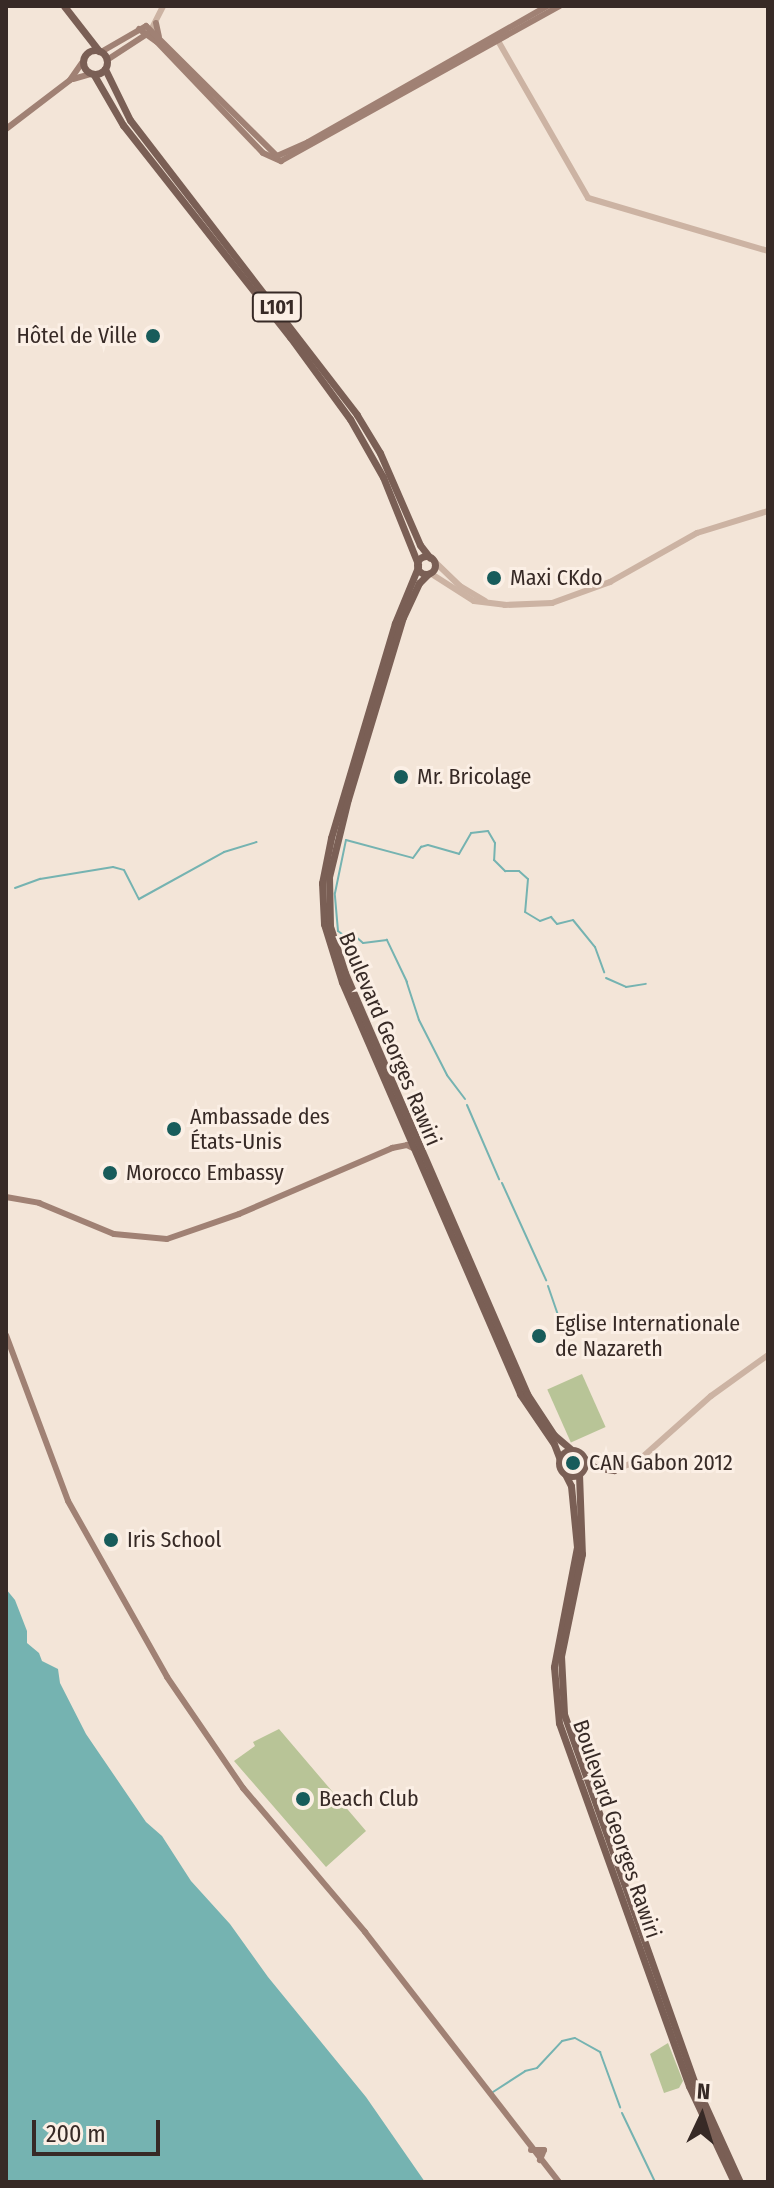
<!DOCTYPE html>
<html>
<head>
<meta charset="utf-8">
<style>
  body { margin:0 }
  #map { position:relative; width:774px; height:2188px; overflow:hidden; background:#f3e5d8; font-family:"Fira Sans Condensed",sans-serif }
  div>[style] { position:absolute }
  .green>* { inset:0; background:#b8c497; transform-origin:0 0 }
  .round { border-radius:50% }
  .water>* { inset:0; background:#75b3b1 }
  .stream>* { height:2px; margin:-1px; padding:0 1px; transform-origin:1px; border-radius:1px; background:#75b3b1 }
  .tertiary>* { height:6px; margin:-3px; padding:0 3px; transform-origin:3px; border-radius:3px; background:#ccb3a3 }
  .secondary>* { height:6px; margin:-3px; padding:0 3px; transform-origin:3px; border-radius:3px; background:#a08174 }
  .primary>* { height:7px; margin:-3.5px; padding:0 3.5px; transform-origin:3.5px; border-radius:3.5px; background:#7a5f55 }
  .primary>.ring { margin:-3.5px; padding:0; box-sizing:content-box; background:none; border:7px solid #7a5f55; border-radius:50% }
  .dots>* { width:22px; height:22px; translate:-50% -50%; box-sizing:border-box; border:4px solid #fbefe5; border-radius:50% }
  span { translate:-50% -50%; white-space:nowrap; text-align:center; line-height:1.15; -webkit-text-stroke:6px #fbefe5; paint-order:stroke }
  .shield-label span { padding:2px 6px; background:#fbefe5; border:2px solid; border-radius:6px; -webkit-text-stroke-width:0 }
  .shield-label { font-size:20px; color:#372a26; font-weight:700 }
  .poi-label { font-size:22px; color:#372a26 }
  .right { translate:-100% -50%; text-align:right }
  .left { translate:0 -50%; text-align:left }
  .street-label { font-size:22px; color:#372a26 }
  .frame { position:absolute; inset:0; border:8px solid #372a26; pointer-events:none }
  .north { position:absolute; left:662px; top:2076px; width:80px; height:80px; -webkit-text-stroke:6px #fbefe5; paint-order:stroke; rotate:4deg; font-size:22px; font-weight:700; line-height:32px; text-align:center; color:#372a26 }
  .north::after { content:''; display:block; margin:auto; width:28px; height:36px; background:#372a26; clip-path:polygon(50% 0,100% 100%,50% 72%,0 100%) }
  .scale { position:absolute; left:32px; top:2120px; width:128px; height:36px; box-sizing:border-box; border:4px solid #372a26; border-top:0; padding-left:10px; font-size:24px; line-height:28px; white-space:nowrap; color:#372a26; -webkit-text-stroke:6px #fbefe5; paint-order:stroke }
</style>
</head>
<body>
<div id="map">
  <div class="green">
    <div style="left:582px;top:1374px;width:58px;height:38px;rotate:66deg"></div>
    <div class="round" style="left:562px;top:1453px;width:20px;height:20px"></div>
    <div style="clip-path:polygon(279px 1729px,366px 1831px,326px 1867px,234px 1761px,255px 1746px,253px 1742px)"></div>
    <div style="clip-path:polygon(668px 2043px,683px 2081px,679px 2088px,664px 2093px,650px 2054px)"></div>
  </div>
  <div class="water">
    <div style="clip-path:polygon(6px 1589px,15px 1600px,27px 1631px,27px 1643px,39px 1653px,42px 1661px,58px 1669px,60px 1683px,86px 1734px,146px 1822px,162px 1836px,191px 1881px,230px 1924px,268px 1977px,366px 2097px,425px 2182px,6px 2182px)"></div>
  </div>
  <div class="stream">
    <div style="left:15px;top:888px;width:27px;rotate:-20deg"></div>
    <div style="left:40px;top:879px;width:74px;rotate:-9.3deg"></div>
    <div style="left:113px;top:867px;width:11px;rotate:15deg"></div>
    <div style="left:124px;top:870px;width:33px;rotate:63deg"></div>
    <div style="left:139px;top:899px;width:97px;rotate:-28.9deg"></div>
    <div style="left:224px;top:852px;width:34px;rotate:-17deg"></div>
    <div style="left:606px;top:978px;width:22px;rotate:24deg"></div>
    <div style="left:626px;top:987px;width:20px;rotate:-9deg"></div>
    <div style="left:465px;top:1099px;width:30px;rotate:-127deg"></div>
    <div style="left:447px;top:1075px;width:62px;rotate:-117deg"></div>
    <div style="left:419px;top:1020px;width:40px;rotate:-108deg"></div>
    <div style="left:407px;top:982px;width:47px;rotate:-115.5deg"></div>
    <div style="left:387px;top:940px;width:24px;rotate:173deg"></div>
    <div style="left:363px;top:943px;width:9px;rotate:-139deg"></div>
    <div style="left:356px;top:937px;width:10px;rotate:180deg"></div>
    <div style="left:346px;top:937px;width:10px;rotate:-143deg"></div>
    <div style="left:338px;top:931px;width:38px;rotate:-95deg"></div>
    <div style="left:335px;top:893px;width:54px;rotate:-78.3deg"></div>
    <div style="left:346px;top:840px;width:69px;rotate:15deg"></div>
    <div style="left:413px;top:858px;width:14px;rotate:-54deg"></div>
    <div style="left:421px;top:847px;width:7px;rotate:-16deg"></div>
    <div style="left:428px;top:845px;width:32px;rotate:16deg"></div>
    <div style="left:459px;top:854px;width:24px;rotate:-60deg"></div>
    <div style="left:471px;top:833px;width:17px;rotate:-7deg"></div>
    <div style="left:488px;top:831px;width:14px;rotate:60deg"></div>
    <div style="left:495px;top:843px;width:17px;rotate:93deg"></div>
    <div style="left:494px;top:860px;width:16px;rotate:45deg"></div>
    <div style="left:505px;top:871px;width:14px"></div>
    <div style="left:519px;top:871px;width:12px;rotate:42deg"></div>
    <div style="left:528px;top:879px;width:33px;rotate:95deg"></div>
    <div style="left:525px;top:912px;width:17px;rotate:31deg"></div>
    <div style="left:540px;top:921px;width:12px;rotate:-20deg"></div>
    <div style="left:551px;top:917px;width:9px;rotate:49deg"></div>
    <div style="left:557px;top:924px;width:16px;rotate:-14deg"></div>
    <div style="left:573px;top:920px;width:35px;rotate:51deg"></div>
    <div style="left:595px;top:947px;width:27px;rotate:70deg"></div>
    <div style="left:467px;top:1105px;width:81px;rotate:66.6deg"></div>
    <div style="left:502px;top:1183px;width:107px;rotate:65.6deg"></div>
    <div style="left:548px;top:1286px;width:37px;rotate:71deg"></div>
    <div style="left:560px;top:1321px;width:16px;rotate:55deg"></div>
    <div style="left:493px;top:2092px;width:38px;rotate:-33deg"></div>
    <div style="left:525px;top:2071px;width:12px;rotate:-14deg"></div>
    <div style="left:537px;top:2068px;width:37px;rotate:-47deg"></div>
    <div style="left:562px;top:2041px;width:13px;rotate:-13deg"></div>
    <div style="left:575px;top:2038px;width:29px;rotate:29deg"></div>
    <div style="left:600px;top:2052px;width:59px;rotate:70deg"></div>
    <div style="left:622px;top:2113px;width:76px;rotate:64.4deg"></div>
  </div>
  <div class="tertiary">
    <div style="left:151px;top:30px;width:27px;rotate:-63deg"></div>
    <div style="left:497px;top:39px;width:183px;rotate:60.2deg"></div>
    <div style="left:588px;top:198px;width:188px;rotate:16.4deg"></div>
    <div style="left:434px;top:561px;width:36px;rotate:44deg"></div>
    <div style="left:460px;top:586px;width:29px;rotate:31deg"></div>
    <div style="left:430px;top:573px;width:52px;rotate:32.5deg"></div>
    <div style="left:474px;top:601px;width:31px;rotate:7deg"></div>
    <div style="left:505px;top:605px;width:47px;rotate:-2.4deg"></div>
    <div style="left:552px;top:603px;width:62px;rotate:-19.9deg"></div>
    <div style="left:610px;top:582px;width:100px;rotate:-29.4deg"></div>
    <div style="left:697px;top:533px;width:74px;rotate:-17.2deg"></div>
    <div style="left:614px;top:1470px;width:26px;rotate:-21deg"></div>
    <div style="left:638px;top:1461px;width:98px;rotate:-41.7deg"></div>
    <div style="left:711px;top:1396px;width:70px;rotate:-35.7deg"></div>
  </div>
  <div class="secondary">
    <div style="left:156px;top:23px;width:14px;rotate:78deg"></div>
    <div style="left:139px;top:29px;width:22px;rotate:36deg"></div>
    <div style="left:157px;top:42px;width:153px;rotate:46.3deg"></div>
    <div style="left:263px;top:153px;width:20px;rotate:24deg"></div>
    <div style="left:281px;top:161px;width:319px;rotate:-29.1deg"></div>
    <div style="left:101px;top:52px;width:52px;rotate:-30deg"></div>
    <div style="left:146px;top:26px;width:185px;rotate:44.8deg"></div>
    <div style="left:277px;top:156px;width:34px;rotate:-24deg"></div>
    <div style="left:308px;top:142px;width:275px;rotate:-29.6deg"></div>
    <div style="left:107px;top:60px;width:48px;rotate:-33deg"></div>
    <div style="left:73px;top:79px;width:18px;rotate:-16deg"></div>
    <div style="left:6px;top:129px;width:81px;rotate:-37.4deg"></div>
    <div style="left:70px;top:80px;width:21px;rotate:-55deg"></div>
    <div style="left:6px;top:1197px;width:34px;rotate:10deg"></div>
    <div style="left:39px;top:1203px;width:81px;rotate:22.5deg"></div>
    <div style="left:114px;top:1234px;width:53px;rotate:5.4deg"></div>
    <div style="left:167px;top:1239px;width:76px;rotate:-19.1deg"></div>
    <div style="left:239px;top:1214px;width:167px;rotate:-23.3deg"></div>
    <div style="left:392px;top:1148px;width:15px;rotate:-11deg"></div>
    <div style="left:407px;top:1145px;width:9px;rotate:27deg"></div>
    <div style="left:6px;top:1335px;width:177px;rotate:69.5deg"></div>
    <div style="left:68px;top:1501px;width:202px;rotate:60.6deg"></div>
    <div style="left:167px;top:1677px;width:135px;rotate:55.6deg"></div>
    <div style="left:243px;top:1788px;width:189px;rotate:49.7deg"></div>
    <div style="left:365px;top:1932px;width:316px;rotate:52.2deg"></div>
    <div style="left:531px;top:2150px;width:13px"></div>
    <div style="left:544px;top:2150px;width:11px;rotate:112deg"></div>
  </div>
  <div class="primary">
    <div style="left:64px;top:6px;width:57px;rotate:52.1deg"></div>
    <div class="ring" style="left:83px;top:50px;width:17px;height:17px"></div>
    <div style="left:105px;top:69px;width:57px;rotate:63.9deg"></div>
    <div style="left:130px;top:120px;width:372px;rotate:52.4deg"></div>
    <div style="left:357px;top:415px;width:44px;rotate:58.8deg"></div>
    <div style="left:380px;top:453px;width:100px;rotate:66.5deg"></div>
    <div style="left:420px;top:545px;width:16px;rotate:52deg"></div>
    <div style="left:94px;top:75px;width:58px;rotate:59.9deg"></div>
    <div style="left:123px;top:125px;width:270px;rotate:51.8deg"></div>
    <div style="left:290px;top:337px;width:102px;rotate:53.8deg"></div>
    <div style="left:350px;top:419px;width:67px;rotate:60.4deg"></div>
    <div style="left:383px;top:477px;width:94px;rotate:68.1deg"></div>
    <div class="ring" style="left:417px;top:556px;width:11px;height:11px"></div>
    <div style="left:418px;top:567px;width:61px;rotate:112.3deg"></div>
    <div style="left:395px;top:623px;width:224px;rotate:106.6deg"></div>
    <div style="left:331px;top:838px;width:46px;rotate:101.3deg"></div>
    <div style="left:322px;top:883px;width:41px;rotate:87.2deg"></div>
    <div style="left:324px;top:924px;width:61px;rotate:72.8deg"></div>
    <div style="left:342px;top:982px;width:449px;rotate:66.6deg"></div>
    <div style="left:520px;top:1394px;width:60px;rotate:55.8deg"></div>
    <div style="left:554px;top:1444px;width:17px;rotate:69deg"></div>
    <div style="left:428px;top:574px;width:13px;rotate:135deg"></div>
    <div style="left:419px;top:583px;width:38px;rotate:115deg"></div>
    <div style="left:403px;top:617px;width:190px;rotate:106.8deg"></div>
    <div style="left:348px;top:799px;width:80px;rotate:103.7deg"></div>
    <div style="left:329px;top:877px;width:49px;rotate:88.8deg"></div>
    <div style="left:330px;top:926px;width:49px;rotate:72.3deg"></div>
    <div style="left:345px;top:973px;width:459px;rotate:66.6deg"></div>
    <div style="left:527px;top:1394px;width:49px;rotate:56.6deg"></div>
    <div style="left:554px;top:1435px;width:25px;rotate:40deg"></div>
    <div class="ring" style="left:559px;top:1450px;width:19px;height:19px"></div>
    <div style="left:584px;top:1458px;width:13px;rotate:42deg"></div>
    <div style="left:594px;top:1467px;width:20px;rotate:9deg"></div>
    <div style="left:565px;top:1474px;width:13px;rotate:63deg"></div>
    <div style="left:571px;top:1486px;width:61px;rotate:84.4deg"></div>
    <div style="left:577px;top:1547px;width:122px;rotate:100.9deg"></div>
    <div style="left:554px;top:1667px;width:56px;rotate:84.9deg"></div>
    <div style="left:559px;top:1723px;width:386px;rotate:70.3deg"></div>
    <div style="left:689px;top:2086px;width:106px;rotate:64.9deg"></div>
    <div style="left:579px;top:1474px;width:80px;rotate:87.9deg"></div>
    <div style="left:582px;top:1554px;width:104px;rotate:101.6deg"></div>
    <div style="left:561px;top:1656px;width:58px;rotate:87deg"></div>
    <div style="left:564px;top:1714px;width:392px;rotate:70.5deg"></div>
    <div style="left:695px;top:2083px;width:109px;rotate:65.6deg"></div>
  </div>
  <div class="dots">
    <div style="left:153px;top:336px;background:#185c5b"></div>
    <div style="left:494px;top:578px;background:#185c5b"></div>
    <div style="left:401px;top:777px;background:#185c5b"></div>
    <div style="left:174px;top:1129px;background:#185c5b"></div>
    <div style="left:110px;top:1173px;background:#185c5b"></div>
    <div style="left:539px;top:1336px;background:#185c5b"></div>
    <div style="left:573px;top:1463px;background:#185c5b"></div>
    <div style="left:111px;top:1540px;background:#185c5b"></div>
    <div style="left:303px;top:1799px;background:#185c5b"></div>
  </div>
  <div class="shield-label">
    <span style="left:277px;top:307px">L101</span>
  </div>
  <div class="poi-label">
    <span class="right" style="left:137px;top:336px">Hôtel de Ville</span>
    <span class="left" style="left:510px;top:578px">Maxi CKdo</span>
    <span class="left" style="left:417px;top:777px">Mr. Bricolage</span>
    <span class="left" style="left:190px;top:1129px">Ambassade des<br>États-Unis</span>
    <span class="left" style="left:126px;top:1173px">Morocco Embassy</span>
    <span class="left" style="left:555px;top:1336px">Eglise Internationale<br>de Nazareth</span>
    <span class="left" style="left:589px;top:1463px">CAN Gabon 2012</span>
    <span class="left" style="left:127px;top:1540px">Iris School</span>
    <span class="left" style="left:319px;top:1799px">Beach Club</span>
  </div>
  <div class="street-label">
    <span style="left:390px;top:1039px;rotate:67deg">Boulevard Georges Rawiri</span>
    <span style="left:617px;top:1829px;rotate:71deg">Boulevard Georges Rawiri</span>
  </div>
  <div class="frame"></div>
  <div class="north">N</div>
  <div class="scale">200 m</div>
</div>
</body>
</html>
